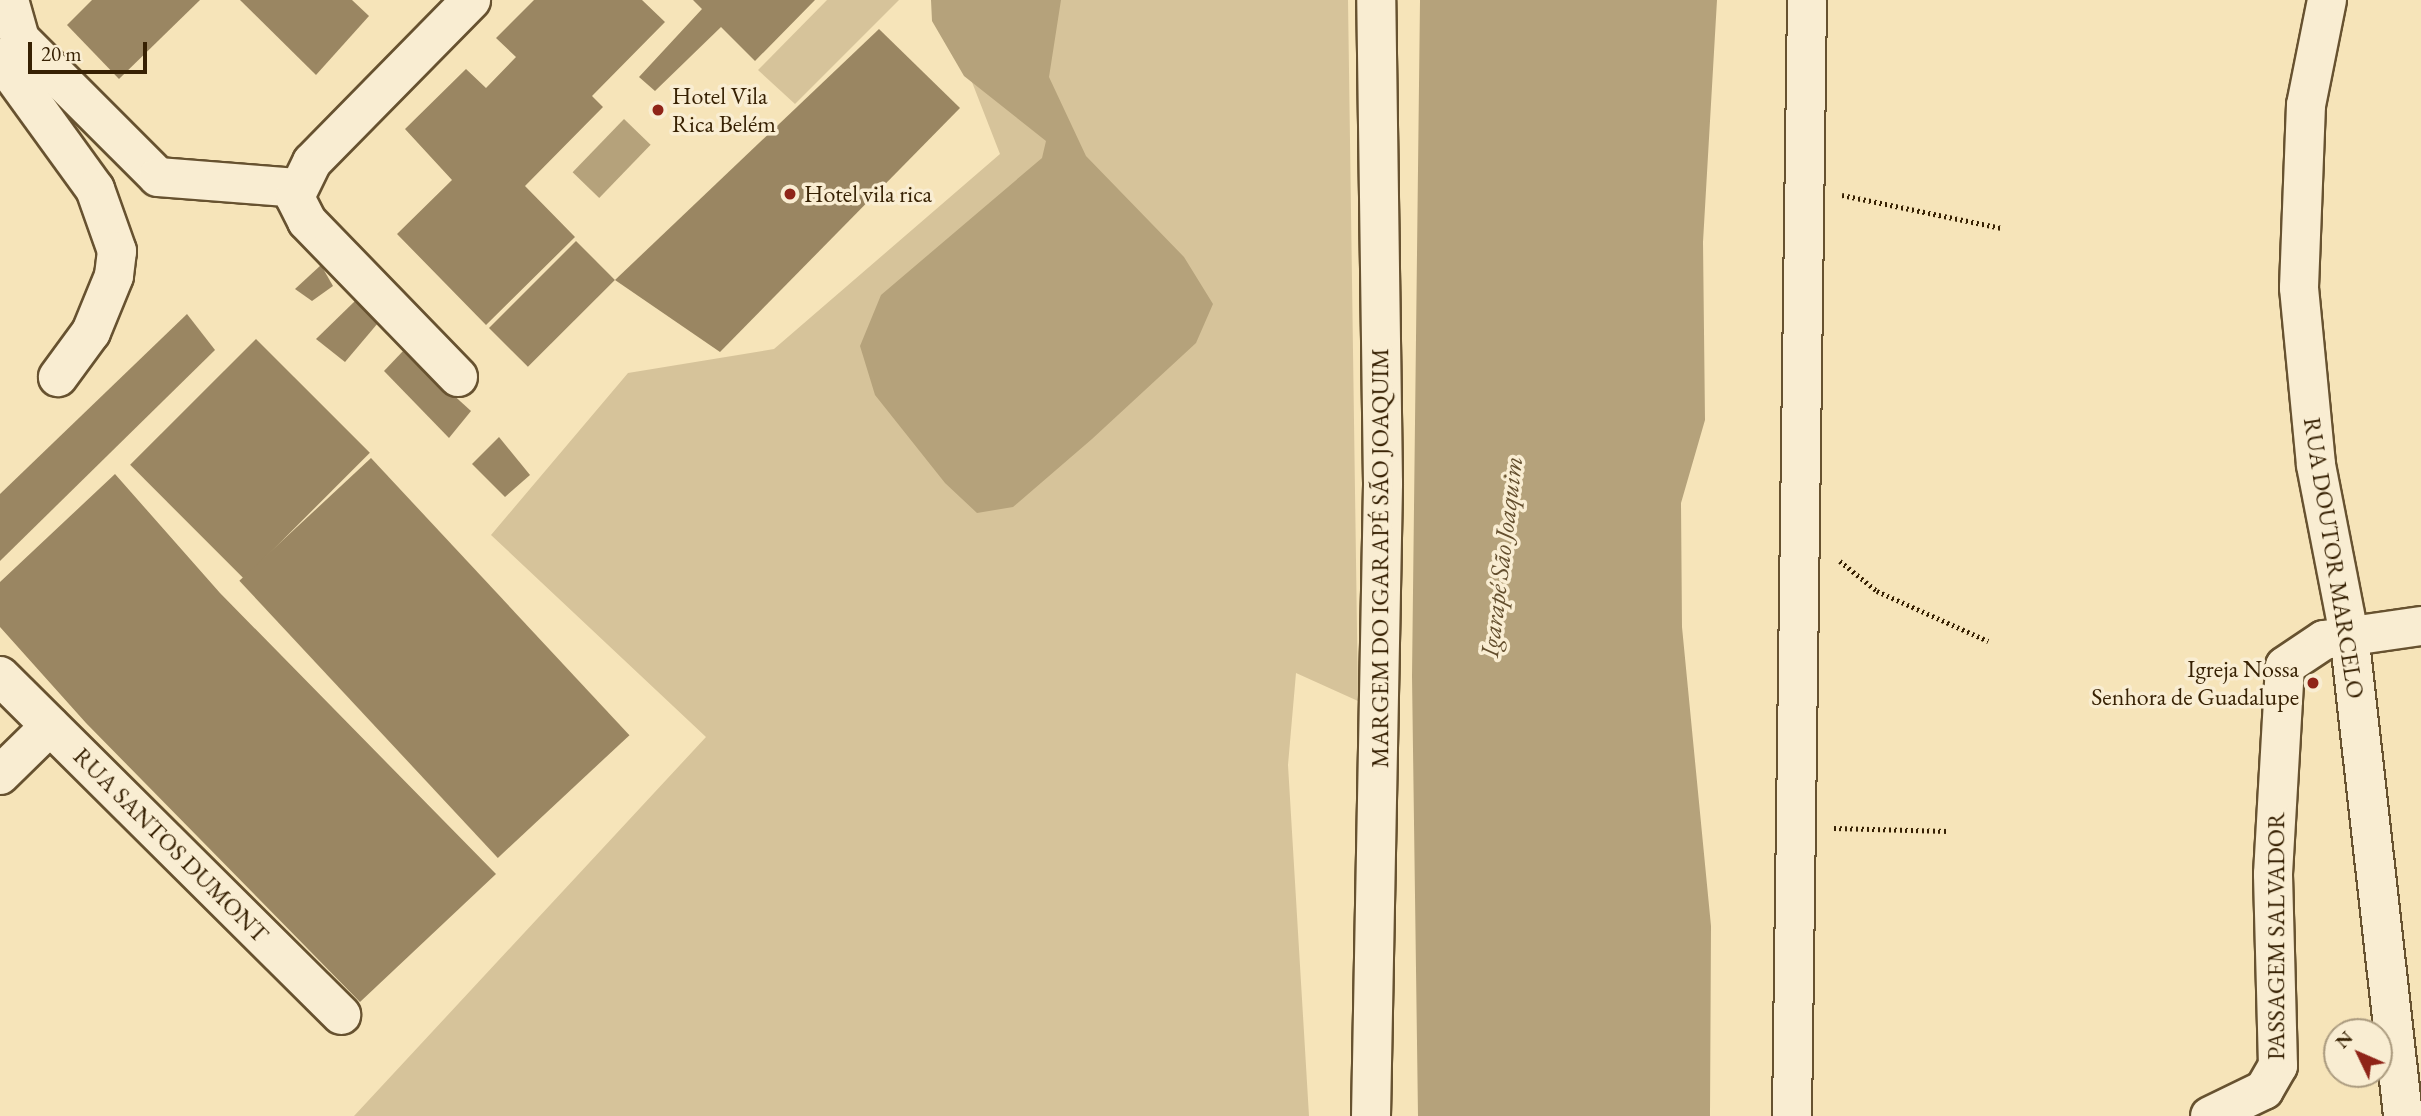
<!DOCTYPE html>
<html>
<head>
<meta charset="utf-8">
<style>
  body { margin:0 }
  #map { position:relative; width:2421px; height:1116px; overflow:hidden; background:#f6e4b9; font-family:"EB Garamond",serif }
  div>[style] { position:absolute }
  .green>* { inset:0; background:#d6c39a }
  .water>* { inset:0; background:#b5a27b; transform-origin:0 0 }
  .building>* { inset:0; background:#9a8662; transform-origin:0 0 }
  .path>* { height:4.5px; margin-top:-2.25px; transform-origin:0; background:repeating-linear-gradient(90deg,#372103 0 2px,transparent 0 5.5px) }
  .roads { filter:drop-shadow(2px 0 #675230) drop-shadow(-2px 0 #675230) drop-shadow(0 2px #675230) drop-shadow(0 -2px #675230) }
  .minor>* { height:38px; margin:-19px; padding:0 19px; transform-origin:19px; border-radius:19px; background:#f9edd2 }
  .dots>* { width:19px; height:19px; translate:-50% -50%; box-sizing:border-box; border:4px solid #f9edd2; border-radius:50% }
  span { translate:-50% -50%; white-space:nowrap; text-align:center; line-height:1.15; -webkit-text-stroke:7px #f9edd2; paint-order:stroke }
  .poi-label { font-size:24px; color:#372103 }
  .left { translate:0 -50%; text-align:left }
  .right { translate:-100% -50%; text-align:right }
  .street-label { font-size:24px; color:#372103 }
  .water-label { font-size:26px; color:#634e2d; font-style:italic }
  .north { position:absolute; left:2323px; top:1018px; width:70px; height:70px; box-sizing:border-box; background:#f9edd2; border:2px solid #ab9b7f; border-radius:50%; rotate:314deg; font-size:19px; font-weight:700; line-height:28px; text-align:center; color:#372103 }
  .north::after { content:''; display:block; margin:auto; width:24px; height:32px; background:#8f2418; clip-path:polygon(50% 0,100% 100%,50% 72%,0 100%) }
  .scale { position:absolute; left:28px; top:42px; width:119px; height:32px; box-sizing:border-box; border:4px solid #372103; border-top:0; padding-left:9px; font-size:21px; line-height:24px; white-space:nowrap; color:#372103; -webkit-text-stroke:5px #f9edd2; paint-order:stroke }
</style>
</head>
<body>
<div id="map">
  <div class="green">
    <div style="clip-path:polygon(827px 0,899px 0,795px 104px,758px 70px)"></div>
    <div style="clip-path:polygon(940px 0,1348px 0,1358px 701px,1296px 673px,1288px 765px,1309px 1116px,354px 1116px,706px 737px,491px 535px,628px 373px,774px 349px,1000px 154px)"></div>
  </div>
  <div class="water">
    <div style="clip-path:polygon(931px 0,1061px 0,1049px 77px,1086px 156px,1184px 257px,1213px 304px,1196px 343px,1092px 439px,1013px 507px,977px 513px,945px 483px,875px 395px,860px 346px,881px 295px,1042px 158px,1046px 141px,964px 76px,932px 21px)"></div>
    <div style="clip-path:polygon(1420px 0,1717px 0,1703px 242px,1705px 420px,1681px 503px,1682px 627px,1711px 926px,1710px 1116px,1418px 1116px,1412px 676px)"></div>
    <div style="left:624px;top:119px;width:37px;height:74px;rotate:44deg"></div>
  </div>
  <div class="building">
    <div style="clip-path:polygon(92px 0,200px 0,119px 79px,67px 25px)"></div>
    <div style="clip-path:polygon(240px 0,352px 0,369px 16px,316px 75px)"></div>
    <div style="clip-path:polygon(534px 0,642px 0,665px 22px,592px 96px,603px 107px,525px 186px,575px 237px,486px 325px,397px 234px,452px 180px,405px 129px,466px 69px,486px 88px,516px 57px,496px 38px)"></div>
    <div style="clip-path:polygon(693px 0,815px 0,755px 61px,721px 27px,655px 91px,639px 77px,702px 9px)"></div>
    <div style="clip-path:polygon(879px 29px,960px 108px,720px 352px,615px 280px)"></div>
    <div style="left:576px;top:241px;width:55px;height:123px;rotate:45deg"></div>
    <div style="clip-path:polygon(321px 265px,333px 286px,312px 301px,295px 289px)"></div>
    <div style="clip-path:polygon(355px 301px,378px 323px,345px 362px,316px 339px)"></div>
    <div style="clip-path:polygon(187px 314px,215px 350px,0 561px,0 494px)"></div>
    <div style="left:256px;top:339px;width:161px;height:178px;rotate:45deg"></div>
    <div style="clip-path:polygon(404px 350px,471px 411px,449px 438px,384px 371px)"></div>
    <div style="clip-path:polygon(499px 437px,530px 475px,505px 497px,472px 464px)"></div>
    <div style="left:371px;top:458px;width:379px;height:180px;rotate:47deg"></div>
    <div style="clip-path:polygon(115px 474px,220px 593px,496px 874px,360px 1002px,86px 723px,0 627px,0 582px)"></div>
  </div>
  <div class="path">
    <div style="left:1842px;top:195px;width:163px;rotate:11.7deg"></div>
    <div style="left:1840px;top:561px;width:48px;rotate:39deg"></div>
    <div style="left:1877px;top:591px;width:122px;rotate:24.2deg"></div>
    <div style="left:1834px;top:828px;width:114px;rotate:1.5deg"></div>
  </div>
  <div class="roads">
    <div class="minor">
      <div style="left:9px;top:0;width:41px;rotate:74.2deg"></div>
      <div style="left:20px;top:39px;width:195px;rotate:45deg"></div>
      <div style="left:158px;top:177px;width:139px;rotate:4.5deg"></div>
      <div style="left:2327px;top:0;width:107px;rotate:101.3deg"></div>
      <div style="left:2306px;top:105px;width:183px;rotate:92.2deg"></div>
      <div style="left:2299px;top:288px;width:178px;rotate:84.5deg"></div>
      <div style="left:2316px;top:465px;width:172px;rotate:79deg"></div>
      <div style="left:2349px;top:634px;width:485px;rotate:83.6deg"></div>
      <div style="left:0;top:58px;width:162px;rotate:54.1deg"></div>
      <div style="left:95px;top:189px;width:66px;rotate:70.5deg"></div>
      <div style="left:117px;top:251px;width:25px;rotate:97deg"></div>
      <div style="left:114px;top:276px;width:61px;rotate:112.3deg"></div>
      <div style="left:91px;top:332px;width:56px;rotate:126.3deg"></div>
      <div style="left:458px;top:377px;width:217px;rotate:-134.1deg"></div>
      <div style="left:307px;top:221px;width:27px;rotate:-117deg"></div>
      <div style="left:295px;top:197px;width:39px;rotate:-64deg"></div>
      <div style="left:312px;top:162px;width:227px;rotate:-45.5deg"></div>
      <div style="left:0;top:676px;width:481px;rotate:44.8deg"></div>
      <div style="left:0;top:775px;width:70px;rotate:-44.4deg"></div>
      <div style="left:1371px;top:1116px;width:633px;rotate:-88.91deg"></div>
      <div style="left:1383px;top:483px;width:483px;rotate:-90.8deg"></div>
      <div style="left:1792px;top:1116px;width:1116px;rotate:-89.23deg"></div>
      <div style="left:2210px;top:1116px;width:60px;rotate:-25.7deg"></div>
      <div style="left:2264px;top:1090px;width:28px;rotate:-60deg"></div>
      <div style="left:2278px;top:1066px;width:192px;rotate:-91.5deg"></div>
      <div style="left:2273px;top:874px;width:208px;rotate:-86.7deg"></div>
      <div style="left:2285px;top:666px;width:47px;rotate:-33.7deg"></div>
      <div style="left:2324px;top:640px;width:98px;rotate:-8.2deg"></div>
    </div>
  </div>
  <div class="dots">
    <div style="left:658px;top:110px;background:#8f2418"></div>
    <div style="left:790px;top:194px;background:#8f2418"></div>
    <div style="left:2313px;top:683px;background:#8f2418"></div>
  </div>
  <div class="poi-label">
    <span class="left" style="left:672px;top:110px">Hotel Vila<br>Rica Belém</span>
    <span class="left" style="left:804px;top:194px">Hotel vila rica</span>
    <span class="right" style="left:2299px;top:683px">Igreja Nossa<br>Senhora de Guadalupe</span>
  </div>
  <div class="street-label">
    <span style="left:1380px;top:558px;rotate:-90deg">MARGEM DO IGARAPÉ SÃO JOAQUIM</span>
    <span style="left:2334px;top:558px;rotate:81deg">RUA DOUTOR MARCELO</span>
    <span style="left:171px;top:845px;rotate:45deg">RUA SANTOS DUMONT</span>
    <span style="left:2276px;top:936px;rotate:-90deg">PASSAGEM SALVADOR</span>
  </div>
  <div class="water-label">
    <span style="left:1502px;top:557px;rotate:-83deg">Igarapé São Joaquim</span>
  </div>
  <div class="north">N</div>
  <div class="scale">20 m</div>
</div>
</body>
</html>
